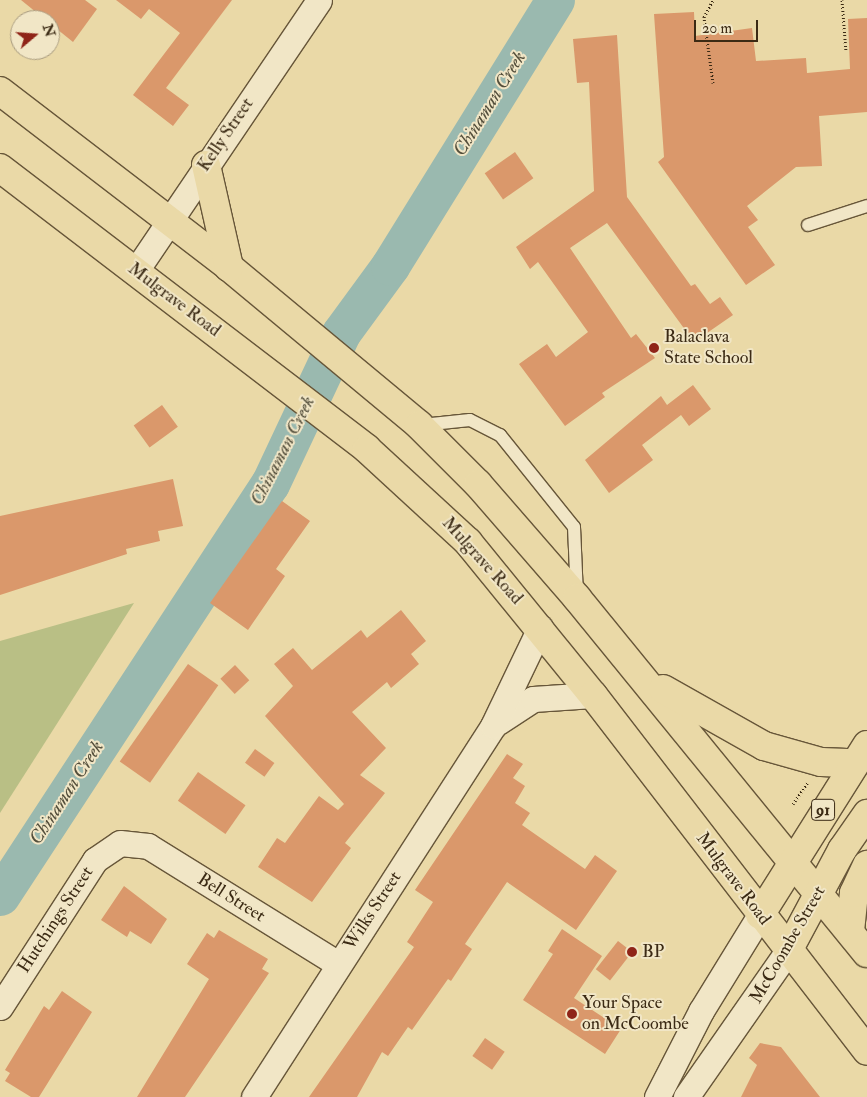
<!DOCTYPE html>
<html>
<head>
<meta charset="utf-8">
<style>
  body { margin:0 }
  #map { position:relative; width:867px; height:1097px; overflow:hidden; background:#ead9a7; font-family:"IM FELL Double Pica",serif }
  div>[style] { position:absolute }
  .green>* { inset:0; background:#b9bf85 }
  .river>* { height:39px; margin:-19.5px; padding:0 19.5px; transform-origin:19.5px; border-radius:19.5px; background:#9ab9af }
  .building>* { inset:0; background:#da986b; transform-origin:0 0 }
  .path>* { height:3px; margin-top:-1.5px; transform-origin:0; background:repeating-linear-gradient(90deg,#3b2a14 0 1px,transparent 0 3.5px) }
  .roads { filter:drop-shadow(1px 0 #675639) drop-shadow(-1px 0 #675639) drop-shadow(0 1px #675639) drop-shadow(0 -1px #675639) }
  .lane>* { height:12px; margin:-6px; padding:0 6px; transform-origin:6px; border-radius:6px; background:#f1e6c6 }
  .street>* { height:25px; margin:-12.5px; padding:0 12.5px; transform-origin:12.5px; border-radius:12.5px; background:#f1e6c6 }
  .primary>* { height:28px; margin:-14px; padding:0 14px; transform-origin:14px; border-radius:14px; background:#ead9a7 }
  .dots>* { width:14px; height:14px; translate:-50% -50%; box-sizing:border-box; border:2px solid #f1e6c6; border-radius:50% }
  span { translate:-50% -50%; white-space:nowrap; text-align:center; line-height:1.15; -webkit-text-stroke:4px #f1e6c6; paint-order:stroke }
  .shield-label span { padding:1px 4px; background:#f1e6c6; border:1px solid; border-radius:4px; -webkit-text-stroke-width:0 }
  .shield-label { font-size:16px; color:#3b2a14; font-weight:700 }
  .street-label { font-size:18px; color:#3b2a14 }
  .poi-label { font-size:18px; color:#3b2a14 }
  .left { translate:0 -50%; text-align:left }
  .water-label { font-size:19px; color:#534e3b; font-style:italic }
  .north { position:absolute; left:10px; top:10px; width:50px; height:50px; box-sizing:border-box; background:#f1e6c6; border:1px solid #a89b7f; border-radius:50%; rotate:72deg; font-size:14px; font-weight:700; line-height:20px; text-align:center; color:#3b2a14 }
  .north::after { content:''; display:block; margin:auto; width:18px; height:22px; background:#8f2418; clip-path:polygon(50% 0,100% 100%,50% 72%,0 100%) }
  .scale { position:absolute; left:694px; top:20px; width:64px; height:22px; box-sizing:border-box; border:2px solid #3b2a14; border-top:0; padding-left:6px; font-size:15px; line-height:18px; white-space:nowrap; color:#3b2a14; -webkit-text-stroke:4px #f1e6c6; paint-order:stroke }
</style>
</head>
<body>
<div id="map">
  <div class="green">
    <div style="clip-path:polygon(134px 603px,0 813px,0 641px)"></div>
  </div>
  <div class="river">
    <div style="left:0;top:896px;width:493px;rotate:-56.8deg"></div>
    <div style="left:270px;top:484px;width:167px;rotate:-64.8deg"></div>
    <div style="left:341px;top:333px;width:83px;rotate:-53.8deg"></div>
    <div style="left:390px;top:266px;width:313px;rotate:-58.2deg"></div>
  </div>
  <div class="building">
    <div style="clip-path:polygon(21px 0,85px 0,97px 9px,73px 42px)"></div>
    <div style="clip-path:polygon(116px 0,232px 0,166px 88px,189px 105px,173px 126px,133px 95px,180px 33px,149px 9px,141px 19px)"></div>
    <div style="clip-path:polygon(694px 12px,695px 36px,752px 28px,756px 61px,806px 58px,807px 73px,850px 69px,848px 19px,867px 18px,867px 112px,819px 116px,822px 166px,796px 167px,747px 206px,758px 220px,748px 227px,775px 265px,746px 285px,658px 162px,664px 157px,654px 14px)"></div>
    <div style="clip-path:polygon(617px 35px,627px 197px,691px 286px,695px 284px,710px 304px,720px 297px,733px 315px,694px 342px,607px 223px,570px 248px,631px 338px,636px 334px,655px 358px,602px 393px,605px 397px,565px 426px,519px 364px,547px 344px,556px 357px,588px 332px,538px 262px,530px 269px,516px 247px,594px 191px,589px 82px,577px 83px,573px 39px)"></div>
    <div style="left:515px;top:152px;width:32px;height:37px;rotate:55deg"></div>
    <div style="clip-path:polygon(693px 385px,711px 409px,689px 426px,681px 415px,642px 445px,653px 460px,609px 493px,585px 460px,661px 396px,667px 405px)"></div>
    <div style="left:162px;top:405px;width:27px;height:35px;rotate:54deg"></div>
    <div style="clip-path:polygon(173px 479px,183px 526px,158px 531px,160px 541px,126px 549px,127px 554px,0 595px,0 516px)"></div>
    <div style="clip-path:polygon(282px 501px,310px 521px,276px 569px,285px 576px,248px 630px,210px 603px)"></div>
    <div style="clip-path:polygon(401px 610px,426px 641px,411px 654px,419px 664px,391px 688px,387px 682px,352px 712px,386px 748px,360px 775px,385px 793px,345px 843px,351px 848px,312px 902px,258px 867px,277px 838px,285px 843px,319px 796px,338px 810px,344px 804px,265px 716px,293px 686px,274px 664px,293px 648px,312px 670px,361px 630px,367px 638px)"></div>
    <div style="left:188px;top:664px;width:37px;height:119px;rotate:35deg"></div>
    <div style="left:235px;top:665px;width:21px;height:20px;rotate:47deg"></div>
    <div style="left:255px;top:749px;width:24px;height:17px;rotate:36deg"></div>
    <div style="clip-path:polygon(507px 754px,523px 764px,513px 778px,525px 786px,515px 803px,530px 813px,522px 825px,585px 869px,595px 855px,617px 871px,576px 930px,507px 882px,465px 944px,472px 949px,451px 981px,448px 979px,412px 1030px,408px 1027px,388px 1056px,382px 1052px,357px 1097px,309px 1097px,414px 947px,407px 942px,433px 902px,415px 890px)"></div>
    <div style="left:198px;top:772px;width:58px;height:35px;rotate:35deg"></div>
    <div style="clip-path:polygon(124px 886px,167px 919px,151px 944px,130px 931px,127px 937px,101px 920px)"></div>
    <div style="clip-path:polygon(562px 929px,602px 956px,574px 998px,621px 1029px,605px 1054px,523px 1000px,553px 954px,548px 951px)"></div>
    <div style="clip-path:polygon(219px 930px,268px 959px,262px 969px,269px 973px,185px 1097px,137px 1097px,209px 979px,187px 964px,207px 933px,214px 938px)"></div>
    <div style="left:618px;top:941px;width:18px;height:36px;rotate:38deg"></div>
    <div style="clip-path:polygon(62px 991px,92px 1012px,39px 1097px,31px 1097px,5px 1081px,10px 1073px,5px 1070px,44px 1006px,49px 1010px)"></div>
    <div style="left:485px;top:1038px;width:24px;height:22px;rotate:35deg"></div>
    <div style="clip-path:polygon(760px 1043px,781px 1047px,820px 1097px,741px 1097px,757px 1065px,749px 1058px)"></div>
  </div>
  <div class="path">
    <div style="left:842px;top:0;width:52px;rotate:85.6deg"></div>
    <div style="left:713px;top:83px;width:67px;rotate:-97.8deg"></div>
    <div style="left:704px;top:17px;width:19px;rotate:-62deg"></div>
    <div style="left:793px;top:804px;width:27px;rotate:-56deg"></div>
  </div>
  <div class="roads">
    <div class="lane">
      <div style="left:808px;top:225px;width:62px;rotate:-17.9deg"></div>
      <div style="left:422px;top:425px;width:48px;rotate:-5.9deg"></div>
      <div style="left:470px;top:420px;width:34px;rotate:27deg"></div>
      <div style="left:500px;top:435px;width:118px;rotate:51.2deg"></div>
      <div style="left:574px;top:527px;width:68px;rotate:87.5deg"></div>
    </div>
    <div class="street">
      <div style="left:135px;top:272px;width:328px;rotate:-55.9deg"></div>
      <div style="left:498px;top:722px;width:42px;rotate:-33.3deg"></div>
      <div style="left:533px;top:699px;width:60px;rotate:-3.8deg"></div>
      <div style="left:0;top:1007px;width:175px;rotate:-57.1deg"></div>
      <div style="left:95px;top:860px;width:30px;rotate:-34deg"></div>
      <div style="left:120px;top:843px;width:28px;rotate:6deg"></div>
      <div style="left:148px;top:846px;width:224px;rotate:31.8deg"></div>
      <div style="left:254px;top:1097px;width:441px;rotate:-57.2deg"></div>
      <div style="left:493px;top:726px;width:109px;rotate:-64.4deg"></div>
      <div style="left:657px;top:1097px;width:97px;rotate:-62.9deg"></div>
      <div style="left:701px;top:1011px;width:113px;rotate:-58.4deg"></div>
      <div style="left:686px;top:1097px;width:178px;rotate:-55.1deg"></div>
    </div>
    <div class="primary">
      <div style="left:0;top:91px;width:289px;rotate:37.5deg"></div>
      <div style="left:229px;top:267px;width:247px;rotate:39.7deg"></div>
      <div style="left:419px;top:425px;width:83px;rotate:45deg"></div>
      <div style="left:478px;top:484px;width:151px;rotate:49deg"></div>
      <div style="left:577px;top:598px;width:458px;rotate:50.8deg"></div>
      <div style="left:206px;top:165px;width:105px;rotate:77.3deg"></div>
      <div style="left:0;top:168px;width:462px;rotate:37.4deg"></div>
      <div style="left:367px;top:449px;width:137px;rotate:42.6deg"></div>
      <div style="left:468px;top:542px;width:198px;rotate:50.8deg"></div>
      <div style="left:593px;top:695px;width:449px;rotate:52.4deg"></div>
      <div style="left:663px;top:689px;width:116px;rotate:29.4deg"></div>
      <div style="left:764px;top:746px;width:59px;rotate:15.7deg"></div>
      <div style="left:821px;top:762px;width:33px;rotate:2deg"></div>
      <div style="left:760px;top:915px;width:201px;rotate:-57.8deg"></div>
      <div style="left:850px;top:931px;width:38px;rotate:-84deg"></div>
      <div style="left:854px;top:893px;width:31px;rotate:-65deg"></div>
      <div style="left:788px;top:951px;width:115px;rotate:-61.9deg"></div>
      <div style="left:842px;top:850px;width:44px;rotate:-55.2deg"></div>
    </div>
  </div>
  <div class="dots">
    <div style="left:654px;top:348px;background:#8f2418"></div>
    <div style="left:632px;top:952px;background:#8f2418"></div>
    <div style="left:572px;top:1014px;background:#8f2418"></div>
  </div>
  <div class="shield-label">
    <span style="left:823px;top:810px">91</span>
  </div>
  <div class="street-label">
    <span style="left:226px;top:135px;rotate:-56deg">Kelly Street</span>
    <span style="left:174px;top:300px;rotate:37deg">Mulgrave Road</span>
    <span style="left:482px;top:561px;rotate:48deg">Mulgrave Road</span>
    <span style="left:733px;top:879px;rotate:53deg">Mulgrave Road</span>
    <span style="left:231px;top:898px;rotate:32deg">Bell Street</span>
    <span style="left:373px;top:911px;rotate:-57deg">Wilks Street</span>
    <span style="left:56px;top:920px;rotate:-57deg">Hutchings Street</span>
    <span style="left:788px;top:945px;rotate:-60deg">McCoombe Street</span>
  </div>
  <div class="poi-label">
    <span class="left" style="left:664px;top:348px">Balaclava<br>State School</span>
    <span class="left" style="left:642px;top:952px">BP</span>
    <span class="left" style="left:582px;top:1014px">Your Space<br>on McCoombe</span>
  </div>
  <div class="water-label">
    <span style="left:490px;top:104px;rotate:-58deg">Chinaman Creek</span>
    <span style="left:283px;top:451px;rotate:-63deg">Chinaman Creek</span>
    <span style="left:67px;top:793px;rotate:-57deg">Chinaman Creek</span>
  </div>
  <div class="north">N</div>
  <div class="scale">20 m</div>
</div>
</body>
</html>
